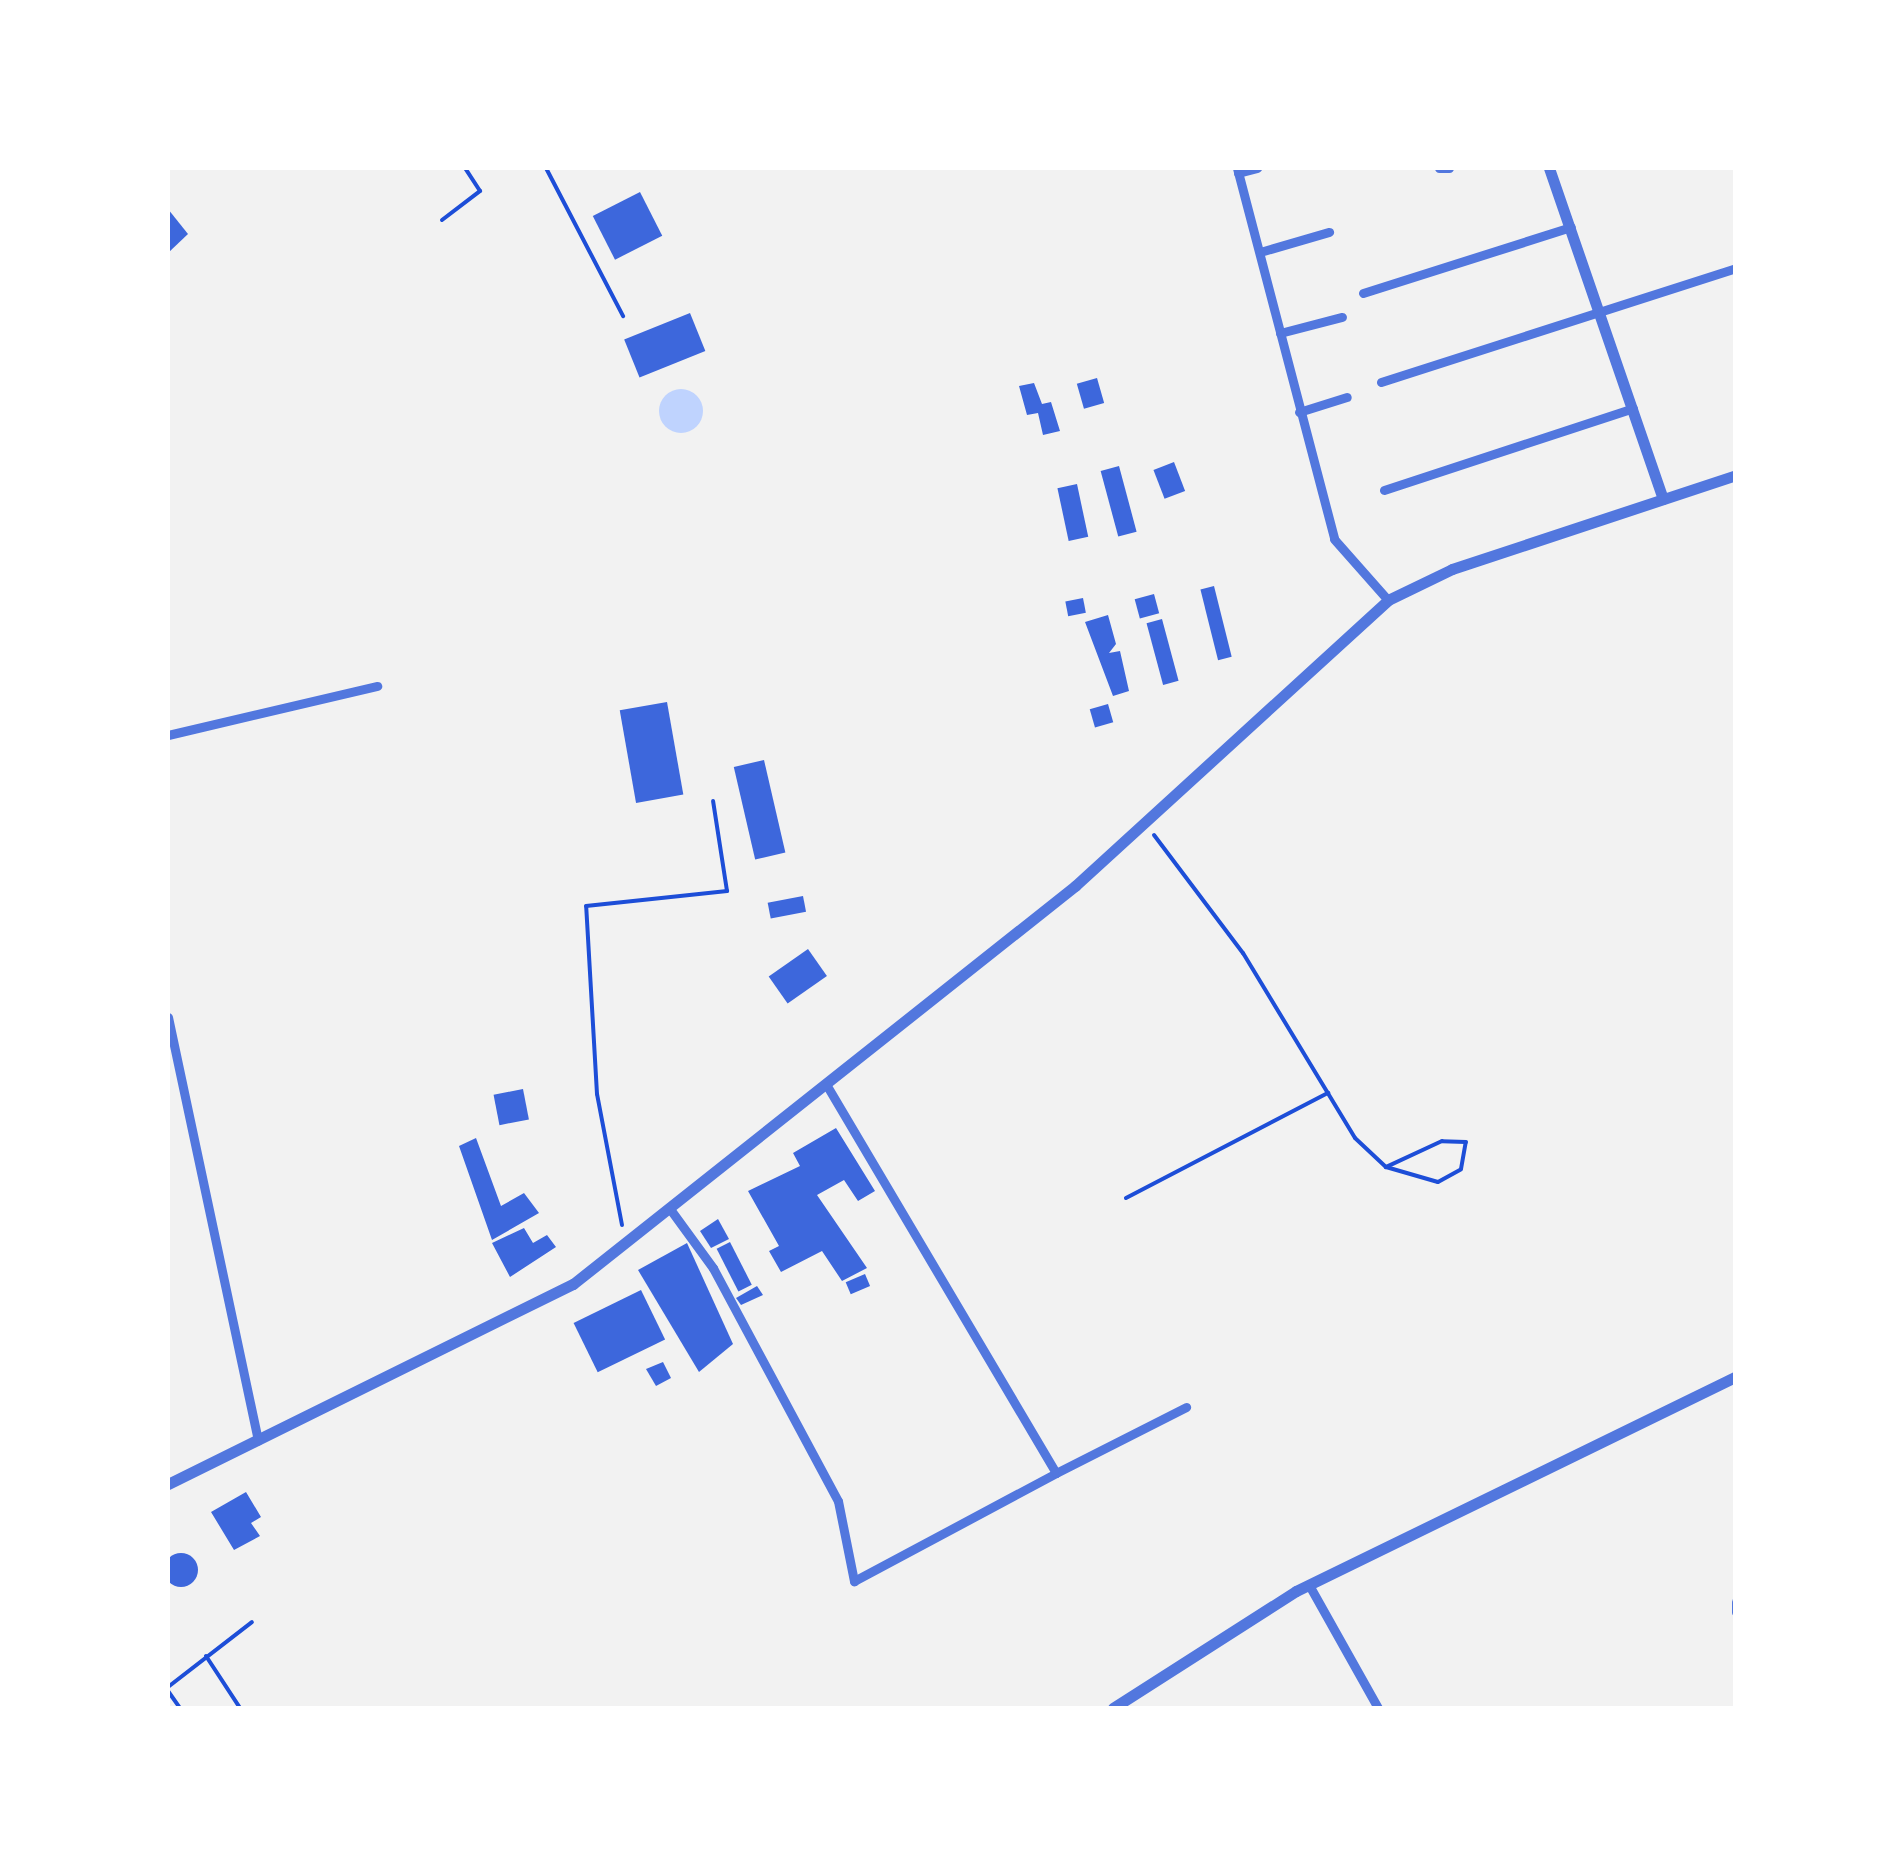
<!DOCTYPE html>
<html>
<head>
<meta charset="utf-8">
<style>
  body { margin:0 }
  #map { position:relative; width:1903px; height:1876px; overflow:hidden; background:#f2f2f2; font-family:"DejaVu Sans",sans-serif }
  div>[style] { position:absolute }
  .water>* { inset:0; background:#bfd3fe }
  .round { border-radius:50% }
  .building>* { inset:0; background:#3d67dc; transform-origin:0 0 }
  .path>* { height:4px; margin:-2px; padding:0 2px; transform-origin:2px; border-radius:2px; background:#1d4ed8 }
  .minor>* { height:9px; margin:-4.5px; padding:0 4.5px; transform-origin:4.5px; border-radius:4.5px; background:#5277de }
  .tertiary>* { height:11px; margin:-5.5px; padding:0 5.5px; transform-origin:5.5px; border-radius:5.5px; background:#5277de }
  span { translate:-50% -50%; white-space:nowrap; text-align:center; line-height:1.15; -webkit-text-stroke:10px #fff; paint-order:stroke }
  .frame { position:absolute; inset:0; border:170px solid #fff; pointer-events:none }
</style>
</head>
<body>
<div id="map">
  <div class="water">
    <div class="round" style="left:659px;top:389px;width:44px;height:44px"></div>
  </div>
  <div class="building">
    <div style="left:640px;top:192px;width:49px;height:53px;rotate:63deg"></div>
    <div style="clip-path:polygon(168px 209px,188px 234px,168px 253px)"></div>
    <div style="left:690px;top:313px;width:41px;height:71px;rotate:68deg"></div>
    <div style="left:1097px;top:378px;width:26px;height:21px;rotate:74deg"></div>
    <div style="clip-path:polygon(1034px 383px,1042px 404px,1051px 402px,1060px 431px,1043px 435px,1038px 413px,1027px 415px,1019px 386px)"></div>
    <div style="left:1174px;top:462px;width:31px;height:22px;rotate:69deg"></div>
    <div style="left:1119px;top:466px;width:68px;height:19px;rotate:75deg"></div>
    <div style="left:1077px;top:484px;width:54px;height:20px;rotate:78deg"></div>
    <div style="left:1214px;top:586px;width:73px;height:14px;rotate:76deg"></div>
    <div style="left:1154px;top:594px;width:20px;height:20px;rotate:75deg"></div>
    <div style="left:1083px;top:598px;width:15px;height:18px;rotate:79deg"></div>
    <div style="clip-path:polygon(1108px 615px,1116px 644px,1109px 653px,1120px 651px,1129px 691px,1113px 696px,1085px 622px)"></div>
    <div style="left:1162px;top:619px;width:64px;height:16px;rotate:75deg"></div>
    <div style="left:667px;top:702px;width:94px;height:48px;rotate:80deg"></div>
    <div style="left:1108px;top:704px;width:19px;height:19px;rotate:74deg"></div>
    <div style="left:764px;top:760px;width:95px;height:31px;rotate:77deg"></div>
    <div style="left:803px;top:896px;width:16px;height:36px;rotate:79deg"></div>
    <div style="left:808px;top:949px;width:33px;height:48px;rotate:55deg"></div>
    <div style="left:523px;top:1089px;width:31px;height:30px;rotate:79deg"></div>
    <div style="clip-path:polygon(836px 1128px,875px 1191px,858px 1201px,844px 1180px,817px 1195px,867px 1268px,842px 1281px,822px 1251px,781px 1272px,769px 1251px,779px 1246px,748px 1191px,800px 1166px,793px 1153px)"></div>
    <div style="clip-path:polygon(476px 1138px,501px 1206px,524px 1193px,539px 1213px,492px 1240px,459px 1146px)"></div>
    <div style="clip-path:polygon(718px 1219px,729px 1239px,711px 1248px,700px 1231px)"></div>
    <div style="clip-path:polygon(524px 1228px,533px 1243px,547px 1235px,556px 1247px,510px 1277px,492px 1243px)"></div>
    <div style="left:730px;top:1242px;width:48px;height:15px;rotate:63deg"></div>
    <div style="clip-path:polygon(687px 1243px,733px 1344px,699px 1372px,638px 1270px)"></div>
    <div style="left:865px;top:1274px;width:13px;height:21px;rotate:67deg"></div>
    <div style="clip-path:polygon(757px 1286px,763px 1295px,741px 1305px,736px 1298px)"></div>
    <div style="left:641px;top:1290px;width:55px;height:75px;rotate:64deg"></div>
    <div style="clip-path:polygon(663px 1362px,671px 1378px,656px 1386px,646px 1369px)"></div>
    <div style="clip-path:polygon(246px 1492px,261px 1517px,251px 1523px,260px 1536px,234px 1550px,211px 1512px)"></div>
    <div class="round" style="left:164px;top:1553px;width:34px;height:34px"></div>
  </div>
  <div class="path">
    <div style="left:546px;top:168px;width:167px;rotate:62.5deg"></div>
    <div style="left:442px;top:220px;width:48px;rotate:-37.3deg"></div>
    <div style="left:480px;top:191px;width:27px;rotate:-123deg"></div>
    <div style="left:1154px;top:835px;width:148px;rotate:53deg"></div>
    <div style="left:1243px;top:953px;width:216px;rotate:58.8deg"></div>
    <div style="left:1355px;top:1138px;width:42px;rotate:43.1deg"></div>
    <div style="left:1386px;top:1167px;width:54px;rotate:16.1deg"></div>
    <div style="left:1438px;top:1182px;width:26px;rotate:-29deg"></div>
    <div style="left:1461px;top:1169px;width:27px;rotate:-80deg"></div>
    <div style="left:1466px;top:1142px;width:24px;rotate:-178deg"></div>
    <div style="left:1442px;top:1141px;width:62px;rotate:155.1deg"></div>
    <div style="left:1126px;top:1198px;width:228px;rotate:-27.5deg"></div>
    <div style="left:622px;top:1225px;width:133px;rotate:-100.8deg"></div>
    <div style="left:597px;top:1094px;width:188px;rotate:-93.3deg"></div>
    <div style="left:586px;top:906px;width:142px;rotate:-6.1deg"></div>
    <div style="left:727px;top:891px;width:91px;rotate:-98.8deg"></div>
    <div style="left:206px;top:1656px;width:62px;rotate:56.8deg"></div>
    <div style="left:168px;top:1687px;width:106px;rotate:-37.7deg"></div>
    <div style="left:168px;top:1691px;width:21px;rotate:55deg"></div>
  </div>
  <div class="minor">
    <div style="left:1237px;top:168px;width:383px;rotate:75.3deg"></div>
    <div style="left:1334px;top:539px;width:81px;rotate:48.5deg"></div>
    <div style="left:1439px;top:168px;width:10px"></div>
    <div style="left:1238px;top:173px;width:20px;rotate:-15deg"></div>
    <div style="left:1260px;top:252px;width:72px;rotate:-16.2deg"></div>
    <div style="left:1363px;top:293px;width:218px;rotate:-17.6deg"></div>
    <div style="left:1280px;top:333px;width:64px;rotate:-14.5deg"></div>
    <div style="left:1381px;top:382px;width:373px;rotate:-17.8deg"></div>
    <div style="left:1299px;top:412px;width:50px;rotate:-17.4deg"></div>
    <div style="left:1384px;top:490px;width:262px;rotate:-18.2deg"></div>
    <div style="left:168px;top:735px;width:215px;rotate:-13.2deg"></div>
    <div style="left:168px;top:1017px;width:433px;rotate:78deg"></div>
    <div style="left:670px;top:1209px;width:73px;rotate:53.9deg"></div>
    <div style="left:713px;top:1268px;width:264px;rotate:61.8deg"></div>
    <div style="left:838px;top:1501px;width:82px;rotate:78.7deg"></div>
    <div style="left:854px;top:1581px;width:229px;rotate:-28.1deg"></div>
    <div style="left:1056px;top:1473px;width:452px;rotate:-120.6deg"></div>
    <div style="left:1056px;top:1473px;width:146px;rotate:-26.9deg"></div>
    <div style="left:1309px;top:1585px;width:141px;rotate:60.7deg"></div>
    <div style="left:1736px;top:1602px;width:10px;rotate:90deg"></div>
  </div>
  <div class="tertiary">
    <div style="left:1549px;top:168px;width:350px;rotate:71deg"></div>
    <div style="left:168px;top:1484px;width:452px;rotate:-26.3deg"></div>
    <div style="left:573px;top:1284px;width:641px;rotate:-38.41deg"></div>
    <div style="left:1075px;top:886px;width:424px;rotate:-42.4deg"></div>
    <div style="left:1388px;top:600px;width:71px;rotate:-25.8deg"></div>
    <div style="left:1452px;top:569px;width:299px;rotate:-18.3deg"></div>
    <div style="left:1113px;top:1708px;width:217px;rotate:-32.6deg"></div>
    <div style="left:1296px;top:1591px;width:490px;rotate:-26deg"></div>
  </div>
  <div class="frame"></div>
</div>
</body>
</html>
